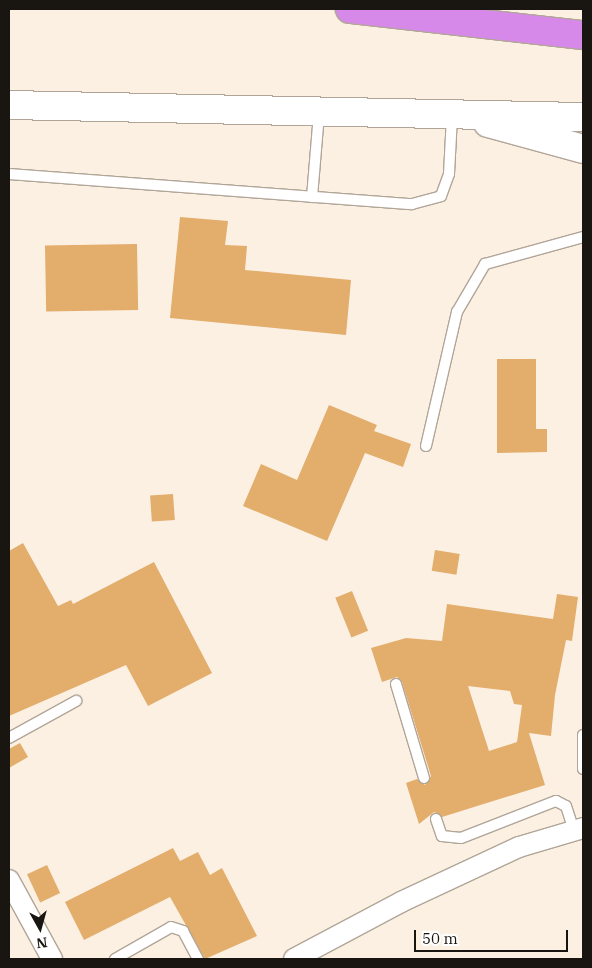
<!DOCTYPE html>
<html>
<head>
<meta charset="utf-8">
<style>
  body { margin:0 }
  #map { position:relative; width:592px; height:968px; overflow:hidden; background:#fcf0e3; font-family:"IBM Plex Serif",serif }
  div>[style] { position:absolute }
  .building>* { inset:0; background:#e3ad6c; transform-origin:0 0 }
  .roads { filter:drop-shadow(1px 0 #b1a598) drop-shadow(-1px 0 #b1a598) drop-shadow(0 1px #b1a598) drop-shadow(0 -1px #b1a598) }
  .lane>* { height:10px; margin:-5px; padding:0 5px; transform-origin:5px; border-radius:5px; background:#fff }
  .street>* { height:20px; margin:-10px; padding:0 10px; transform-origin:10px; border-radius:10px; background:#fff }
  .secondary>* { height:28px; margin:-14px; padding:0 14px; transform-origin:14px; border-radius:14px; background:#fff }
  .highway>* { height:28px; margin:-14px; padding:0 14px; transform-origin:14px; border-radius:14px; background:#d789e9 }
  span { translate:-50% -50%; white-space:nowrap; text-align:center; line-height:1.15; -webkit-text-stroke:5px #fff; paint-order:stroke }
  .frame { position:absolute; inset:0; border:10px solid #191510; pointer-events:none }
  .north { position:absolute; left:15px; top:903px; width:50px; height:50px; -webkit-text-stroke:4px #fff; paint-order:stroke; rotate:173deg; font-size:14px; font-weight:700; line-height:20px; text-align:center; color:#191510 }
  .north::after { content:''; display:block; margin:auto; width:18px; height:22px; background:#191510; clip-path:polygon(50% 0,100% 100%,50% 72%,0 100%) }
  .scale { position:absolute; left:414px; top:930px; width:154px; height:22px; box-sizing:border-box; border:2px solid #191510; border-top:0; padding-left:6px; font-size:15px; line-height:18px; white-space:nowrap; color:#191510; -webkit-text-stroke:4px #fff; paint-order:stroke }
</style>
</head>
<body>
<div id="map">
  <div class="building">
    <div style="clip-path:polygon(180px 217px,228px 221px,225px 245px,247px 246px,245px 270px,351px 280px,346px 335px,170px 318px)"></div>
    <div style="left:137px;top:244px;width:66px;height:92px;rotate:89deg"></div>
    <div style="clip-path:polygon(497px 359px,536px 359px,536px 429px,547px 429px,547px 452px,497px 453px)"></div>
    <div style="clip-path:polygon(329px 405px,377px 425px,374px 431px,411px 444px,403px 467px,365px 453px,327px 541px,243px 506px,261px 464px,297px 480px)"></div>
    <div style="left:173px;top:494px;width:26px;height:23px;rotate:86deg"></div>
    <div style="clip-path:polygon(23px 543px,58px 606px,71px 600px,73px 604px,154px 562px,212px 673px,148px 706px,126px 665px,9px 716px,9px 551px)"></div>
    <div style="left:435px;top:550px;width:25px;height:21px;rotate:9deg"></div>
    <div style="left:352px;top:591px;width:43px;height:18px;rotate:68deg"></div>
    <div style="clip-path:polygon(evenodd,557px 594px,578px 597px,572px 641px,566px 640px,555px 695px,551px 736px,529px 733px,545px 785px,442px 817px,434px 812px,419px 824px,406px 783px,417px 779px,425px 785px,431px 776px,402px 682px,397px 677px,382px 682px,371px 648px,406px 638px,442px 641px,447px 604px,553px 619px,557px 594px,468px 686px,510px 691px,514px 704px,522px 705px,517px 742px,489px 751px,468px 686px)"></div>
    <div style="clip-path:polygon(20px 743px,28px 757px,9px 768px,9px 749px)"></div>
    <div style="clip-path:polygon(173px 848px,180px 861px,198px 852px,210px 875px,222px 868px,257px 936px,205px 959px,170px 897px,84px 940px,65px 902px)"></div>
    <div style="left:47px;top:865px;width:31px;height:22px;rotate:65deg"></div>
  </div>
  <div class="roads">
    <div class="lane">
      <div style="left:9px;top:174px;width:404px;rotate:4.3deg"></div>
      <div style="left:412px;top:204px;width:30px;rotate:-15deg"></div>
      <div style="left:441px;top:196px;width:23px;rotate:-70deg"></div>
      <div style="left:449px;top:174px;width:58px;rotate:-87deg"></div>
      <div style="left:312px;top:197px;width:84px;rotate:-85.2deg"></div>
      <div style="left:426px;top:446px;width:138px;rotate:-77deg"></div>
      <div style="left:457px;top:312px;width:56px;rotate:-59.7deg"></div>
      <div style="left:485px;top:264px;width:102px;rotate:-15.4deg"></div>
      <div style="left:396px;top:684px;width:98px;rotate:73.4deg"></div>
      <div style="left:583px;top:735px;width:34px;rotate:90deg"></div>
      <div style="left:9px;top:738px;width:77px;rotate:-28.9deg"></div>
      <div style="left:436px;top:819px;width:18px;rotate:71deg"></div>
      <div style="left:442px;top:836px;width:19px;rotate:6deg"></div>
      <div style="left:461px;top:838px;width:102px;rotate:-21.3deg"></div>
      <div style="left:556px;top:801px;width:11px;rotate:27deg"></div>
      <div style="left:566px;top:806px;width:25px;rotate:72deg"></div>
      <div style="left:115px;top:959px;width:64px;rotate:-29.7deg"></div>
      <div style="left:171px;top:927px;width:13px;rotate:18deg"></div>
      <div style="left:183px;top:931px;width:32px;rotate:62deg"></div>
    </div>
    <div class="street">
      <div style="left:9px;top:880px;width:90px;rotate:61.4deg"></div>
      <div style="left:294px;top:959px;width:121px;rotate:-28deg"></div>
      <div style="left:401px;top:902px;width:130px;rotate:-25deg"></div>
      <div style="left:519px;top:847px;width:67px;rotate:-16.5deg"></div>
    </div>
    <div class="secondary">
      <div style="left:9px;top:105px;width:574px;rotate:1.2deg"></div>
      <div style="left:488px;top:123px;width:98px;rotate:15.3deg"></div>
    </div>
    <div class="highway">
      <div style="left:350px;top:9px;width:234px;rotate:6.4deg"></div>
    </div>
  </div>
  <div class="frame"></div>
  <div class="north">N</div>
  <div class="scale">50 m</div>
</div>
</body>
</html>
